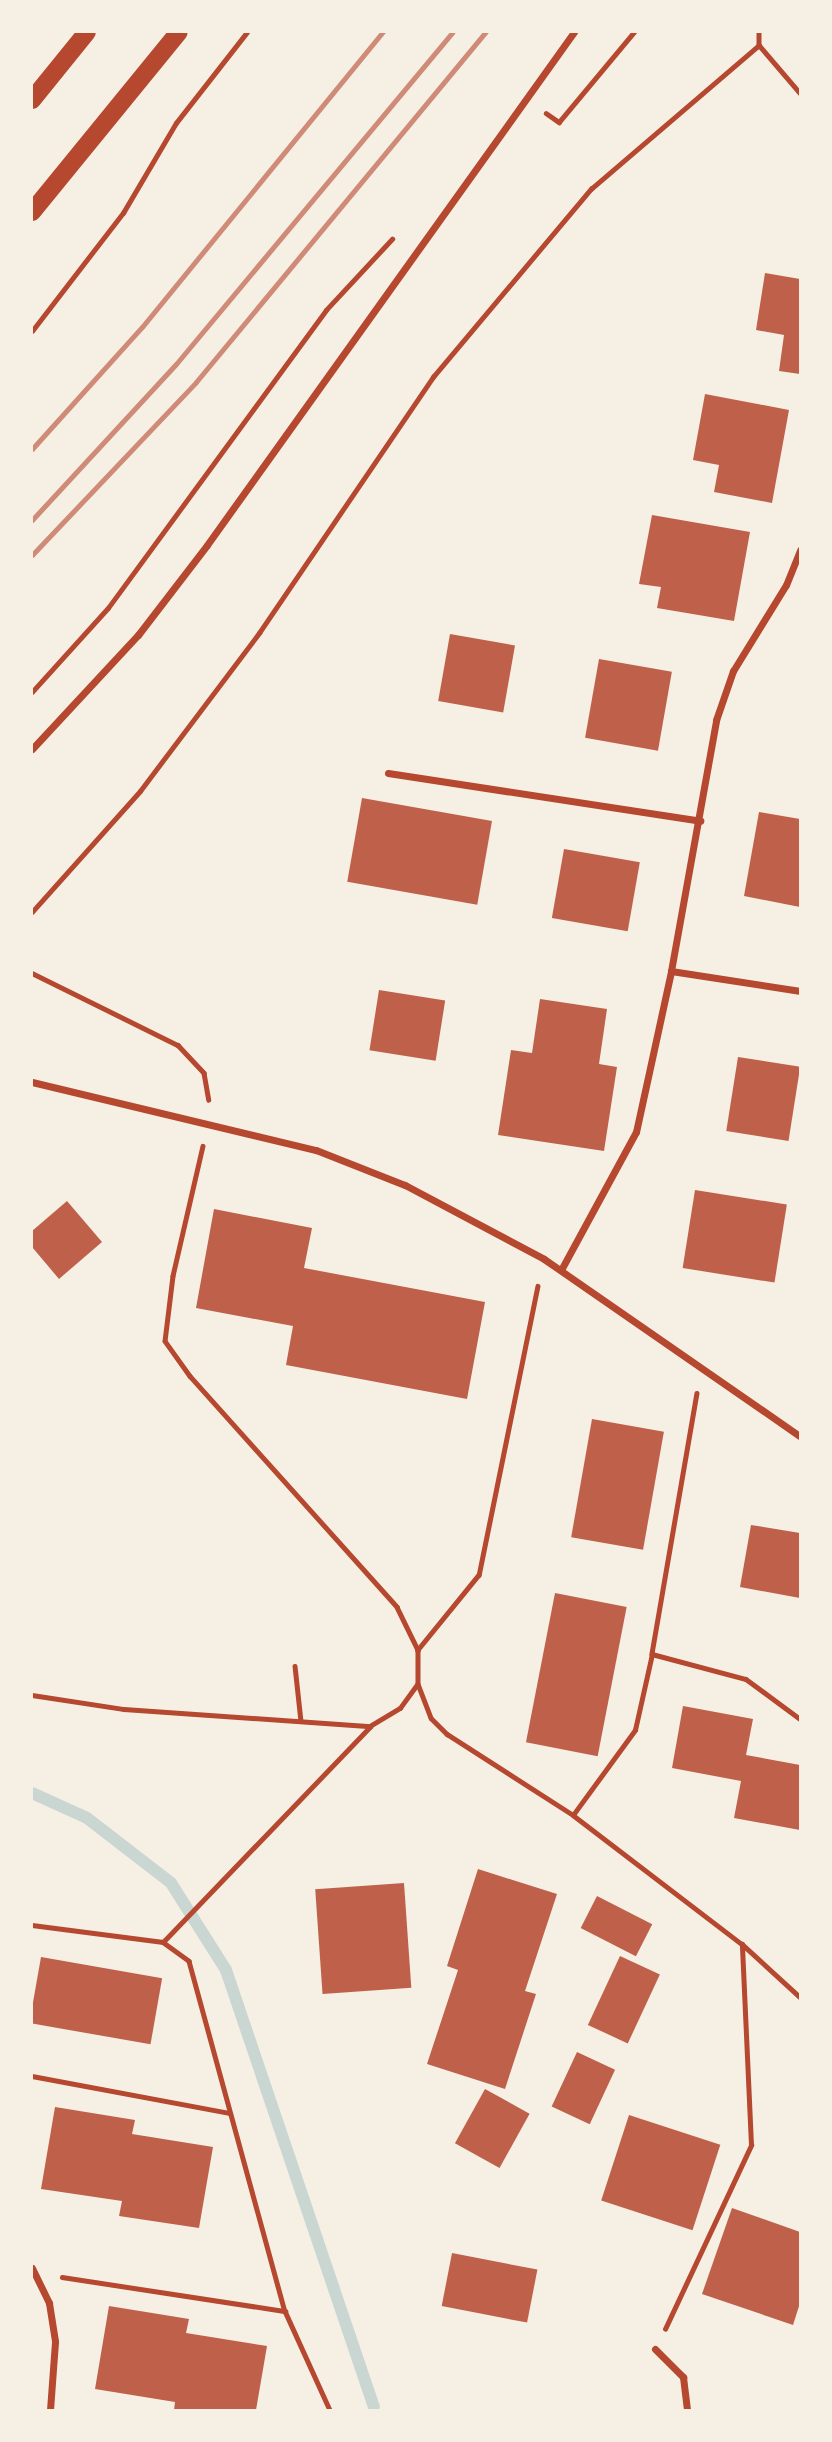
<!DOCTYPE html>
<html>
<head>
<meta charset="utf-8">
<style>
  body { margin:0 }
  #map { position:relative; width:832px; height:2442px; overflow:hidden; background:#f6efe4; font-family:"DejaVu Sans",sans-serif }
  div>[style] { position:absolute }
  .stream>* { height:12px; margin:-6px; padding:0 6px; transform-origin:6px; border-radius:6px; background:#c9d6d2 }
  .building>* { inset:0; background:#bf614a; transform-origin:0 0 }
  .path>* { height:4.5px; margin:-2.25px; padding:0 2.25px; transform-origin:2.25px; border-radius:2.25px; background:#b5482f }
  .minor>* { height:7px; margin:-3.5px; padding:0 3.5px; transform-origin:3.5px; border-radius:3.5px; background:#b5482f }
  .primary>* { height:18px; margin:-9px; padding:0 9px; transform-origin:9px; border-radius:9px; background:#b5482f }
  .rail>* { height:5px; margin:-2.5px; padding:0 2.5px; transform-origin:2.5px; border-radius:2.5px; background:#cf8b77 }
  span { translate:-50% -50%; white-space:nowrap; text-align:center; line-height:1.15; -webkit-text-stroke:5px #f6efe4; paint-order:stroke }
  .frame { position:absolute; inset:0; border:33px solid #f6efe4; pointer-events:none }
</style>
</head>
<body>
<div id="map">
  <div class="stream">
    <div style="left:32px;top:1793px;width:60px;rotate:24.4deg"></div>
    <div style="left:87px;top:1818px;width:106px;rotate:37.7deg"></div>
    <div style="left:171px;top:1883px;width:103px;rotate:57.7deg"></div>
    <div style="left:226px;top:1970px;width:461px;rotate:71.3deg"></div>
  </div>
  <div class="building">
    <div style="clip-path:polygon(765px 273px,800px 279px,800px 374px,779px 371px,784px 335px,756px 330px)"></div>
    <div style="clip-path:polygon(705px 394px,789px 410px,772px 503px,714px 492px,719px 465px,693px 460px)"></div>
    <div style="clip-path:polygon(652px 515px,750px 532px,734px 621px,657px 608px,661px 587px,639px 584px)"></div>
    <div style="left:450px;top:634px;width:66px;height:68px;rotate:10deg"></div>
    <div style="left:599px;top:659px;width:74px;height:80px;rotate:10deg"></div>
    <div style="left:362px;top:798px;width:132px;height:85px;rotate:10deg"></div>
    <div style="clip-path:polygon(759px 812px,800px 819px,800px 907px,744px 896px)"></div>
    <div style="left:564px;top:849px;width:77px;height:70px;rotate:10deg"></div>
    <div style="left:379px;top:990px;width:67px;height:61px;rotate:9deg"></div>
    <div style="clip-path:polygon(540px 999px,607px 1009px,599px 1064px,617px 1067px,604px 1151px,498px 1135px,511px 1050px,532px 1053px)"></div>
    <div style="left:738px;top:1057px;width:63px;height:75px;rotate:9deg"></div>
    <div style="left:695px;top:1190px;width:93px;height:79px;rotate:9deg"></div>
    <div style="clip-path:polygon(67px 1201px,102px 1242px,59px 1279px,32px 1247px,32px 1231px)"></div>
    <div style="clip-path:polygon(214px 1209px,312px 1228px,304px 1268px,485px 1302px,467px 1399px,286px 1365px,293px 1326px,196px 1308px)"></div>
    <div style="left:592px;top:1419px;width:73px;height:120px;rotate:10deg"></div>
    <div style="clip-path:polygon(751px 1525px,800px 1533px,800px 1598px,740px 1587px)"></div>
    <div style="left:555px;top:1593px;width:73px;height:152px;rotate:11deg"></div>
    <div style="clip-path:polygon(683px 1706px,753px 1719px,746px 1755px,800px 1765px,800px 1830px,734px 1818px,741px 1781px,672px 1768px)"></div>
    <div style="clip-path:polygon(478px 1869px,557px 1894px,525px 1991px,536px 1994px,505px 2089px,427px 2064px,458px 1970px,447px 1966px)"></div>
    <div style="left:404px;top:1883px;width:105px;height:89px;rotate:86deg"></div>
    <div style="left:597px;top:1896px;width:62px;height:36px;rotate:27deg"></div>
    <div style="left:620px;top:1956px;width:44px;height:76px;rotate:25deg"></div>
    <div style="left:41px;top:1957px;width:123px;height:67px;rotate:10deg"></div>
    <div style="left:577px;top:2052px;width:42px;height:60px;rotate:25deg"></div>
    <div style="left:485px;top:2089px;width:51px;height:62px;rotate:29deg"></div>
    <div style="clip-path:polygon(55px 2107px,135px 2120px,132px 2134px,213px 2147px,199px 2228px,119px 2216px,122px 2201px,41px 2189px)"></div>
    <div style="left:629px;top:2115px;width:96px;height:90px;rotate:18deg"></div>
    <div style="clip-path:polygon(732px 2208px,800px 2232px,800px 2303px,793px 2325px,702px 2294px)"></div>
    <div style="left:452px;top:2253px;width:87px;height:54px;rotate:11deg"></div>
    <div style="clip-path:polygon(109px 2306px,189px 2319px,186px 2333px,267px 2346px,256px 2410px,174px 2410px,175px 2402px,95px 2389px)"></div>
  </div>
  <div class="path">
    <div style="left:759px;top:32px;width:13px;rotate:90deg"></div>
    <div style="left:759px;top:45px;width:63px;rotate:49.5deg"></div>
    <div style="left:546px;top:113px;width:16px;rotate:35deg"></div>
    <div style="left:559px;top:122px;width:117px;rotate:-50.2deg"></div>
    <div style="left:32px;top:331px;width:149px;rotate:-52.4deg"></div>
    <div style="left:123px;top:213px;width:104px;rotate:-59.5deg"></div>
    <div style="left:176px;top:123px;width:115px;rotate:-52deg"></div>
    <div style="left:32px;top:692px;width:113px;rotate:-47.9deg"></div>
    <div style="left:108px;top:608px;width:369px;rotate:-53.8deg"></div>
    <div style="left:326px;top:310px;width:97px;rotate:-47.1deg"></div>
    <div style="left:32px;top:912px;width:162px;rotate:-48.2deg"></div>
    <div style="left:140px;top:791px;width:198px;rotate:-53deg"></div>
    <div style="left:259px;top:633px;width:310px;rotate:-55.8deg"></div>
    <div style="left:433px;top:377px;width:246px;rotate:-50deg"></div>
    <div style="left:591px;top:189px;width:221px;rotate:-40.6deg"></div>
    <div style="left:32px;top:973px;width:163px;rotate:26.3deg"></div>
    <div style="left:178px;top:1045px;width:38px;rotate:47deg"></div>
    <div style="left:204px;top:1073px;width:27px;rotate:80deg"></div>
    <div style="left:203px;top:1146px;width:133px;rotate:103deg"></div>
    <div style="left:173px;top:1276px;width:65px;rotate:97deg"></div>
    <div style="left:165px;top:1341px;width:43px;rotate:54.5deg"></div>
    <div style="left:190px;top:1376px;width:310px;rotate:48.1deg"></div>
    <div style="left:397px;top:1607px;width:48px;rotate:64deg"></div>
    <div style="left:538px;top:1286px;width:295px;rotate:101.5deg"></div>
    <div style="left:479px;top:1575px;width:97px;rotate:129.1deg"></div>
    <div style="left:418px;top:1650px;width:34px;rotate:90deg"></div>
    <div style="left:418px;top:1684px;width:36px;rotate:69deg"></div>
    <div style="left:431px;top:1718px;width:23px;rotate:45deg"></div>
    <div style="left:447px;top:1734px;width:150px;rotate:32.7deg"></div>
    <div style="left:573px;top:1815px;width:213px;rotate:37.4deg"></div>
    <div style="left:742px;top:1944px;width:79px;rotate:42.4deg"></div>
    <div style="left:697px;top:1393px;width:265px;rotate:99.8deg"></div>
    <div style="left:652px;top:1654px;width:97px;rotate:14.9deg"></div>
    <div style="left:746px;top:1679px;width:67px;rotate:36.5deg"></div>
    <div style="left:295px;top:1666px;width:55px;rotate:83.8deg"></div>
    <div style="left:32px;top:1695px;width:93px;rotate:8.7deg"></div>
    <div style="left:124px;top:1709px;width:247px;rotate:4deg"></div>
    <div style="left:370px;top:1726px;width:35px;rotate:-31deg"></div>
    <div style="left:400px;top:1708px;width:29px;rotate:-54deg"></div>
    <div style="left:573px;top:1815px;width:105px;rotate:-53.9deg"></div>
    <div style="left:635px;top:1730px;width:78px;rotate:-77.4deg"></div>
    <div style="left:32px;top:1925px;width:132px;rotate:7.4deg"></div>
    <div style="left:163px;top:1942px;width:32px;rotate:36deg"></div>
    <div style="left:189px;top:1961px;width:363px;rotate:74.7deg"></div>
    <div style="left:285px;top:2311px;width:109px;rotate:65.6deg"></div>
    <div style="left:163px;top:1942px;width:298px;rotate:-46.1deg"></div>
    <div style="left:32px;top:2076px;width:200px;rotate:10.6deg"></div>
    <div style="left:62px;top:2277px;width:226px;rotate:8.7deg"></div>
    <div style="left:665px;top:2329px;width:203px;rotate:-64.9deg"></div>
    <div style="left:751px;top:2145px;width:201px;rotate:-92.6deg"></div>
  </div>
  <div class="minor">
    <div style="left:32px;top:749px;width:156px;rotate:-47.1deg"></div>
    <div style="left:138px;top:635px;width:113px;rotate:-52.5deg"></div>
    <div style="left:207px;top:545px;width:631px;rotate:-54.42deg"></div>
    <div style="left:388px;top:773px;width:316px;rotate:8.7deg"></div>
    <div style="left:671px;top:971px;width:131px;rotate:8.8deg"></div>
    <div style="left:32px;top:1082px;width:292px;rotate:13.5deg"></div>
    <div style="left:316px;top:1150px;width:96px;rotate:21.5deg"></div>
    <div style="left:405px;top:1185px;width:157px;rotate:28deg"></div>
    <div style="left:544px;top:1259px;width:311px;rotate:34.7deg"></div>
    <div style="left:561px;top:1270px;width:157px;rotate:-61.5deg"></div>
    <div style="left:636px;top:1132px;width:165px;rotate:-77.7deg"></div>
    <div style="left:671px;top:971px;width:255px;rotate:-79.8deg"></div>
    <div style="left:716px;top:720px;width:52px;rotate:-70.9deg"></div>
    <div style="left:733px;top:671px;width:101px;rotate:-58.4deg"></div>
    <div style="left:786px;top:585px;width:38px;rotate:-68deg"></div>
    <div style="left:32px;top:2268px;width:39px;rotate:64deg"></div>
    <div style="left:49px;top:2303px;width:39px;rotate:81deg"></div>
    <div style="left:55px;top:2342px;width:68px;rotate:94.2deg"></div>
    <div style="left:655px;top:2349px;width:40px;rotate:45deg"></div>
    <div style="left:683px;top:2377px;width:33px;rotate:83deg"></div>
  </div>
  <div class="primary">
    <div style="left:32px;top:100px;width:87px;rotate:-51deg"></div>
    <div style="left:32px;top:212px;width:232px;rotate:-50.8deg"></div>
  </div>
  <div class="rail">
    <div style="left:32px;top:449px;width:164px;rotate:-48deg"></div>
    <div style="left:142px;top:327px;width:381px;rotate:-50.8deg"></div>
    <div style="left:32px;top:520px;width:212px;rotate:-47.3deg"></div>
    <div style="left:176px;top:364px;width:432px;rotate:-50.2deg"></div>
    <div style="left:32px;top:555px;width:238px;rotate:-46.5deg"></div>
    <div style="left:196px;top:382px;width:455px;rotate:-50.4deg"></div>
  </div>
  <div class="frame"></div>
</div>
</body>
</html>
